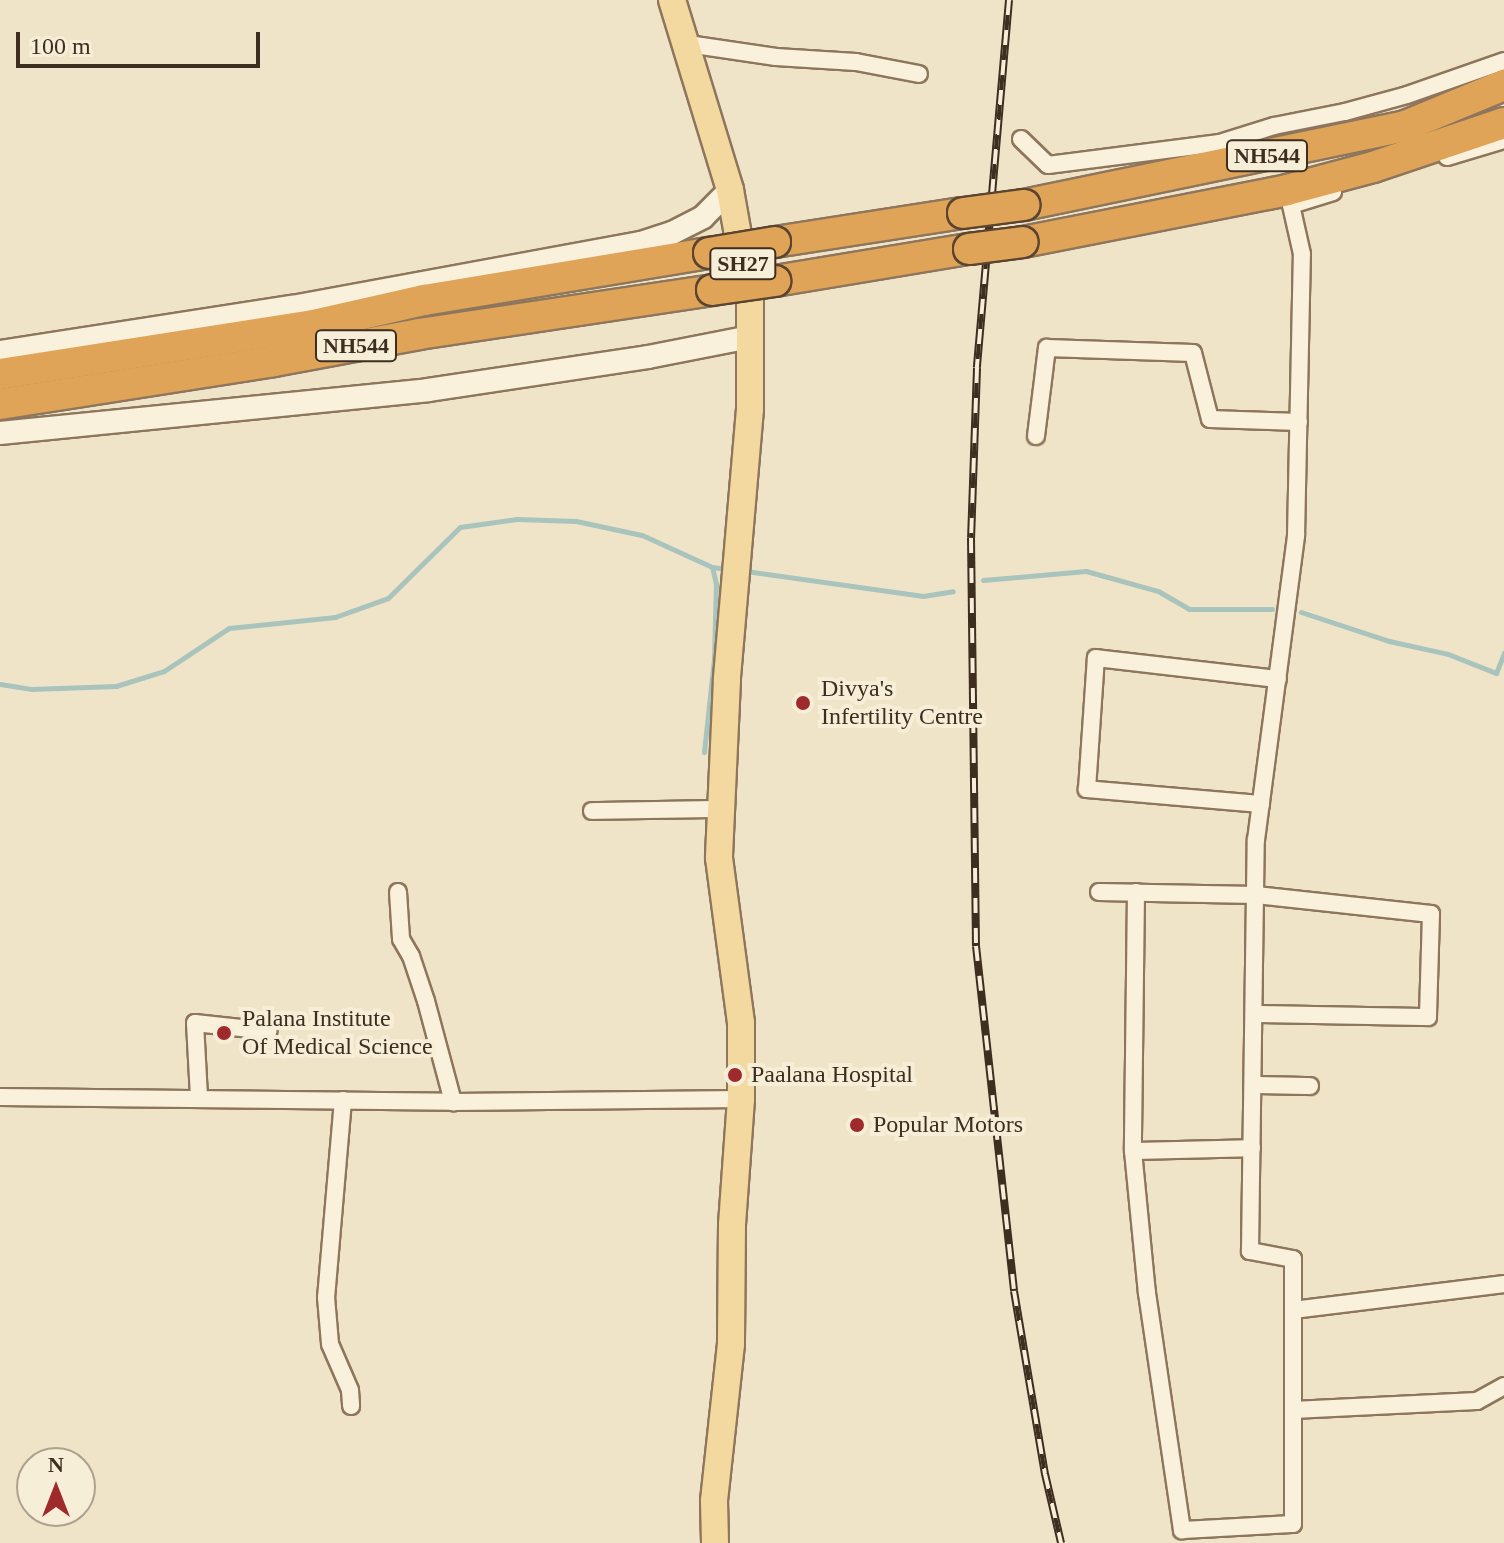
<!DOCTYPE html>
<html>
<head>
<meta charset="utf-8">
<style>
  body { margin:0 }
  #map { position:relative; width:1504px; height:1543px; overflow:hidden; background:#f0e4c8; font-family:"Times New Roman",serif }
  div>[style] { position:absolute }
  .stream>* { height:5px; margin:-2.5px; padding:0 2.5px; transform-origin:2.5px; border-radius:2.5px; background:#a9c4bc }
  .roads { filter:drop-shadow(2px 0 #8d765c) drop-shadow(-2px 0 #8d765c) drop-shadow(0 2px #8d765c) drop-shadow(0 -2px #8d765c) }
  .street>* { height:16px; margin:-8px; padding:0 8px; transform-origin:8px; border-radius:8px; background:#faf1dc }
  .secondary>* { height:22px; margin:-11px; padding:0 11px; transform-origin:11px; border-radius:11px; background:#faf1dc }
  .primary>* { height:26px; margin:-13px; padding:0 13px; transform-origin:13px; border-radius:13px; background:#f3d9a0 }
  .highway>* { height:30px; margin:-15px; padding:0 15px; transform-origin:15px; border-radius:15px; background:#e0a458 }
  .rail>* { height:8px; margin-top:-4px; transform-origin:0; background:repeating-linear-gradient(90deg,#f7eed8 0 15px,#3d2e20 0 30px); box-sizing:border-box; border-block:2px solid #3d2e20 }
  .bridges { filter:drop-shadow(2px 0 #5b4430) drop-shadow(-2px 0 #5b4430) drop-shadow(0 2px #5b4430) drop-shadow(0 -2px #5b4430) }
  .highway-bridge>* { height:30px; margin:-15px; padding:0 15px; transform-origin:15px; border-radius:15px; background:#e0a458 }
  .dots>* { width:22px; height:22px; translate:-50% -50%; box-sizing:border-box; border:4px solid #f7eed8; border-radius:50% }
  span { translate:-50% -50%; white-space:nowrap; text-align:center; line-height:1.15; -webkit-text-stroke:8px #f7eed8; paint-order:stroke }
  .shield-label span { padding:2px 6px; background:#f7eed8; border:2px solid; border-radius:6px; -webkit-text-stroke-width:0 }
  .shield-label { font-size:22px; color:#3d2e20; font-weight:700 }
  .poi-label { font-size:24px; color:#3d2e20 }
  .left { translate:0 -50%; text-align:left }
  .north { position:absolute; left:16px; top:1447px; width:80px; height:80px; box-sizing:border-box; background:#f7eed8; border:2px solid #ada18e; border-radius:50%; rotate:0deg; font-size:22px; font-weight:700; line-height:32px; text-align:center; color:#3d2e20 }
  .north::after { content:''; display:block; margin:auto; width:28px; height:36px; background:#9e2a2b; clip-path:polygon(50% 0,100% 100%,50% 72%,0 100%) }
  .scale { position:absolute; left:16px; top:32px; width:244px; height:36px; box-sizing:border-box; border:4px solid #3d2e20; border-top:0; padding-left:10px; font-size:24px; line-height:28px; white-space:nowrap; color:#3d2e20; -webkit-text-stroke:6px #f7eed8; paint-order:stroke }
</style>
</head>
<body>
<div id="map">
  <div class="stream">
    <div style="left:745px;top:571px;width:180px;rotate:8deg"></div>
    <div style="left:923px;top:596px;width:30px;rotate:-9deg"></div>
    <div style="left:983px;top:580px;width:103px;rotate:-5deg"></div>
    <div style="left:1086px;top:571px;width:75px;rotate:15.5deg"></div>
    <div style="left:1158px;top:591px;width:36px;rotate:30deg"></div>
    <div style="left:1189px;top:609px;width:83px"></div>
    <div style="left:1301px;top:612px;width:93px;rotate:18.2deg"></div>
    <div style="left:1389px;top:641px;width:60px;rotate:12.4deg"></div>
    <div style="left:1448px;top:654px;width:52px;rotate:21.6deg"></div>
    <div style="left:1496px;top:673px;width:22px;rotate:-68deg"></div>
    <div style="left:0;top:684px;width:31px;rotate:9deg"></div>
    <div style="left:31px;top:689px;width:85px;rotate:-2deg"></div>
    <div style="left:116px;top:686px;width:50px;rotate:-17.4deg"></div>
    <div style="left:164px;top:671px;width:78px;rotate:-33.5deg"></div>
    <div style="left:229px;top:628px;width:107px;rotate:-5.9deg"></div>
    <div style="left:335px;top:617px;width:56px;rotate:-19.7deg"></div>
    <div style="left:388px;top:598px;width:101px;rotate:-44.6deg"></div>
    <div style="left:460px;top:527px;width:58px;rotate:-8deg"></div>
    <div style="left:517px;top:519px;width:59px;rotate:1.9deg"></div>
    <div style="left:576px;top:521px;width:67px;rotate:12deg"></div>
    <div style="left:642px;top:535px;width:77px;rotate:24.6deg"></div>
    <div style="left:712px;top:567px;width:15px;rotate:8deg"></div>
    <div style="left:704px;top:752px;width:95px;rotate:-83.9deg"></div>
    <div style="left:714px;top:658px;width:74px;rotate:-88.5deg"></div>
    <div style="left:716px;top:584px;width:17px;rotate:-103deg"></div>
  </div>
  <div class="roads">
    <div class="street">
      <div style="left:688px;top:44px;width:89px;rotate:8.4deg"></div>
      <div style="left:776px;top:57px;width:80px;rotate:3.6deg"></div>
      <div style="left:856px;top:62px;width:64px;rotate:10.8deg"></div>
      <div style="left:1021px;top:139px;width:37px;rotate:44deg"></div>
      <div style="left:1048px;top:165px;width:173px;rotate:-7.3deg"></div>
      <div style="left:1220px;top:143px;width:57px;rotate:-17.5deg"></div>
      <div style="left:1274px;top:126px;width:72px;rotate:-11.2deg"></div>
      <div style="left:1345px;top:112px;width:64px;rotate:-15.3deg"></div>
      <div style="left:1407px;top:95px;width:103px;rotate:-19.3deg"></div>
      <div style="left:1447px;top:157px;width:59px;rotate:-16.6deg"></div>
      <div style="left:1036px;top:436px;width:89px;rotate:-82.9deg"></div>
      <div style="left:1047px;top:348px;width:146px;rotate:2deg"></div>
      <div style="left:1193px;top:353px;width:68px;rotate:75.6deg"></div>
      <div style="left:1210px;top:419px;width:89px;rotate:1.9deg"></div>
      <div style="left:1261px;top:804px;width:175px;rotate:-175.1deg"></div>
      <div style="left:1087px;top:789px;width:131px;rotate:-86.1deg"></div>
      <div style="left:1096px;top:658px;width:183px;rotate:6.6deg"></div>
      <div style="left:592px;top:811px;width:129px;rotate:-0.9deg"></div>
      <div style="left:398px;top:892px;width:47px;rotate:86.3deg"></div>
      <div style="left:401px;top:939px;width:20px;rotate:60deg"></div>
      <div style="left:411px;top:956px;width:47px;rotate:71.6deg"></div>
      <div style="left:426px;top:1001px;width:105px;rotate:75deg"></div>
      <div style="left:1099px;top:892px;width:157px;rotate:1.1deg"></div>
      <div style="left:1256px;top:895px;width:176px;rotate:6.2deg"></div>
      <div style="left:1431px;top:914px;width:103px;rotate:91.7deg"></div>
      <div style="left:1428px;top:1017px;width:174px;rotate:-179deg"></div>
      <div style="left:1136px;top:892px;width:259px;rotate:90.7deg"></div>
      <div style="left:1133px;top:1151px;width:143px;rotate:84.4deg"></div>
      <div style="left:1147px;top:1293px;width:240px;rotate:81.6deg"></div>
      <div style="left:1182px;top:1530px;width:111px;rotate:-3.1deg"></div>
      <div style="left:1293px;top:1524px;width:265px;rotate:-90deg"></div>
      <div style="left:1293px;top:1259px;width:44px;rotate:-169.5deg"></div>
      <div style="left:1250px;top:1251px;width:411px;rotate:-89.2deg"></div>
      <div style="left:1256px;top:840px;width:307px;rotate:-82.5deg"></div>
      <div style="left:1296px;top:536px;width:282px;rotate:-88.8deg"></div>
      <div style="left:1302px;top:254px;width:50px;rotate:-102.7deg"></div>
      <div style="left:1291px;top:205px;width:44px;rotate:-17.2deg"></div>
      <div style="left:1253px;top:1085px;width:57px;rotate:1deg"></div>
      <div style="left:0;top:1097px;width:453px;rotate:0.6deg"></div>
      <div style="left:453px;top:1102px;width:288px;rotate:-0.6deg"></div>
      <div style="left:199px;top:1097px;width:74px;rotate:-93.1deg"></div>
      <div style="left:195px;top:1023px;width:74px;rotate:6.2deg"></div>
      <div style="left:343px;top:1100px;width:198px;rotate:94.9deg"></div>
      <div style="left:326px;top:1297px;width:47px;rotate:85.1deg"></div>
      <div style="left:330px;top:1344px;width:50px;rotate:66.5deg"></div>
      <div style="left:350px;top:1390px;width:16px;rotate:86deg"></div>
      <div style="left:1133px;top:1151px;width:119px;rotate:-1.4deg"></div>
      <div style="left:1293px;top:1310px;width:213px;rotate:-7deg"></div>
      <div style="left:1293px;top:1410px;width:184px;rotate:-2.8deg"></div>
      <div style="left:1477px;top:1401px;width:31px;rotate:-29deg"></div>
    </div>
    <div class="secondary">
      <div style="left:0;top:352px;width:295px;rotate:-8.8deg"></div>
      <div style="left:292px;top:307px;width:355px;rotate:-10.4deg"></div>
      <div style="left:641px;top:243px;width:33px;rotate:-18deg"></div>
      <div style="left:672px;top:233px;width:35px;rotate:-27deg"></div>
      <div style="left:703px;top:217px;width:38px;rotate:-45deg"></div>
      <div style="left:0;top:433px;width:430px;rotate:-5.7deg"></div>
      <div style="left:428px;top:390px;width:222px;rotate:-8.5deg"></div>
      <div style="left:648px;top:357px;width:104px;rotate:-11.1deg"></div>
    </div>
    <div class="primary">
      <div style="left:672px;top:0;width:199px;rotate:73deg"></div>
      <div style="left:730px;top:190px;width:114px;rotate:79.9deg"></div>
      <div style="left:750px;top:302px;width:107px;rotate:90deg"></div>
      <div style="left:750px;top:409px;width:272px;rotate:94.9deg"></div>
      <div style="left:727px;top:680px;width:178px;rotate:92.6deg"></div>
      <div style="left:719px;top:858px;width:166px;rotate:82.4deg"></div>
      <div style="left:741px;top:1023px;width:76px;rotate:90deg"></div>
      <div style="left:741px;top:1099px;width:126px;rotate:94.1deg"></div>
      <div style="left:732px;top:1225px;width:119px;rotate:90.5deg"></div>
      <div style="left:731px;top:1344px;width:158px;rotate:96.2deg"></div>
      <div style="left:714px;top:1501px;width:42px;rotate:88.6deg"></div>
    </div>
    <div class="highway">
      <div style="left:1024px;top:205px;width:389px;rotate:-11.7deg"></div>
      <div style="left:1405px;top:126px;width:107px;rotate:-22.5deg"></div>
      <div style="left:775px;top:242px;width:190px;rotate:-8.8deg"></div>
      <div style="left:1023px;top:242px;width:269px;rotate:-11.1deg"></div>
      <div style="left:1287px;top:190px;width:89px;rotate:-15deg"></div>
      <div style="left:1373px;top:167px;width:138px;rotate:-18.6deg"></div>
      <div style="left:775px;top:281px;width:197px;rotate:-9.4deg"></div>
      <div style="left:0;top:374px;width:317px;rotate:-8.9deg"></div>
      <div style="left:313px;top:325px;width:114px;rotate:-12.7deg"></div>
      <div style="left:424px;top:300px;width:289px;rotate:-9.4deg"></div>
      <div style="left:0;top:404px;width:277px;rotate:-8.9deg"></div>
      <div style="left:274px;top:361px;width:147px;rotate:-10.5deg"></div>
      <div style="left:419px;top:334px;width:296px;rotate:-8.5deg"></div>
    </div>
  </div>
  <div class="rail">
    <div style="left:1009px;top:0;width:369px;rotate:95deg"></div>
    <div style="left:977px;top:368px;width:170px;rotate:92deg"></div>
    <div style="left:971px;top:538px;width:408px;rotate:89.3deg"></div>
    <div style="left:976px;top:946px;width:347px;rotate:83.7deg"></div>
    <div style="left:1014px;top:1291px;width:186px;rotate:80.4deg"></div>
    <div style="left:1045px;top:1474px;width:71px;rotate:76.9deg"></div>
  </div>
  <div class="bridges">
    <div class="highway-bridge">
      <div style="left:963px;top:213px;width:62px;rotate:-7.5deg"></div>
      <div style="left:969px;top:249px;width:54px;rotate:-7.4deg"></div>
      <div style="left:709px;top:253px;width:67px;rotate:-9.5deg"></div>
      <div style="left:712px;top:290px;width:64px;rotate:-8.1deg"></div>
    </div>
  </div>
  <div class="dots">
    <div style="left:803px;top:703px;background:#9e2a2b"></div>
    <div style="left:224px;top:1033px;background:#9e2a2b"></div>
    <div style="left:735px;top:1075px;background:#9e2a2b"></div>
    <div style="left:857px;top:1125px;background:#9e2a2b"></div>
  </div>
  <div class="shield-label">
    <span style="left:1267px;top:156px">NH544</span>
    <span style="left:743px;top:264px">SH27</span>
    <span style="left:356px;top:346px">NH544</span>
  </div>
  <div class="poi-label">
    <span class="left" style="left:821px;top:703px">Divya's<br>Infertility Centre</span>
    <span class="left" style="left:242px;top:1033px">Palana Institute<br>Of Medical Science</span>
    <span class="left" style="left:751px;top:1075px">Paalana Hospital</span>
    <span class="left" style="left:873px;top:1125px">Popular Motors</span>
  </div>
  <div class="north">N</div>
  <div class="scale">100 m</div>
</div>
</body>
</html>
